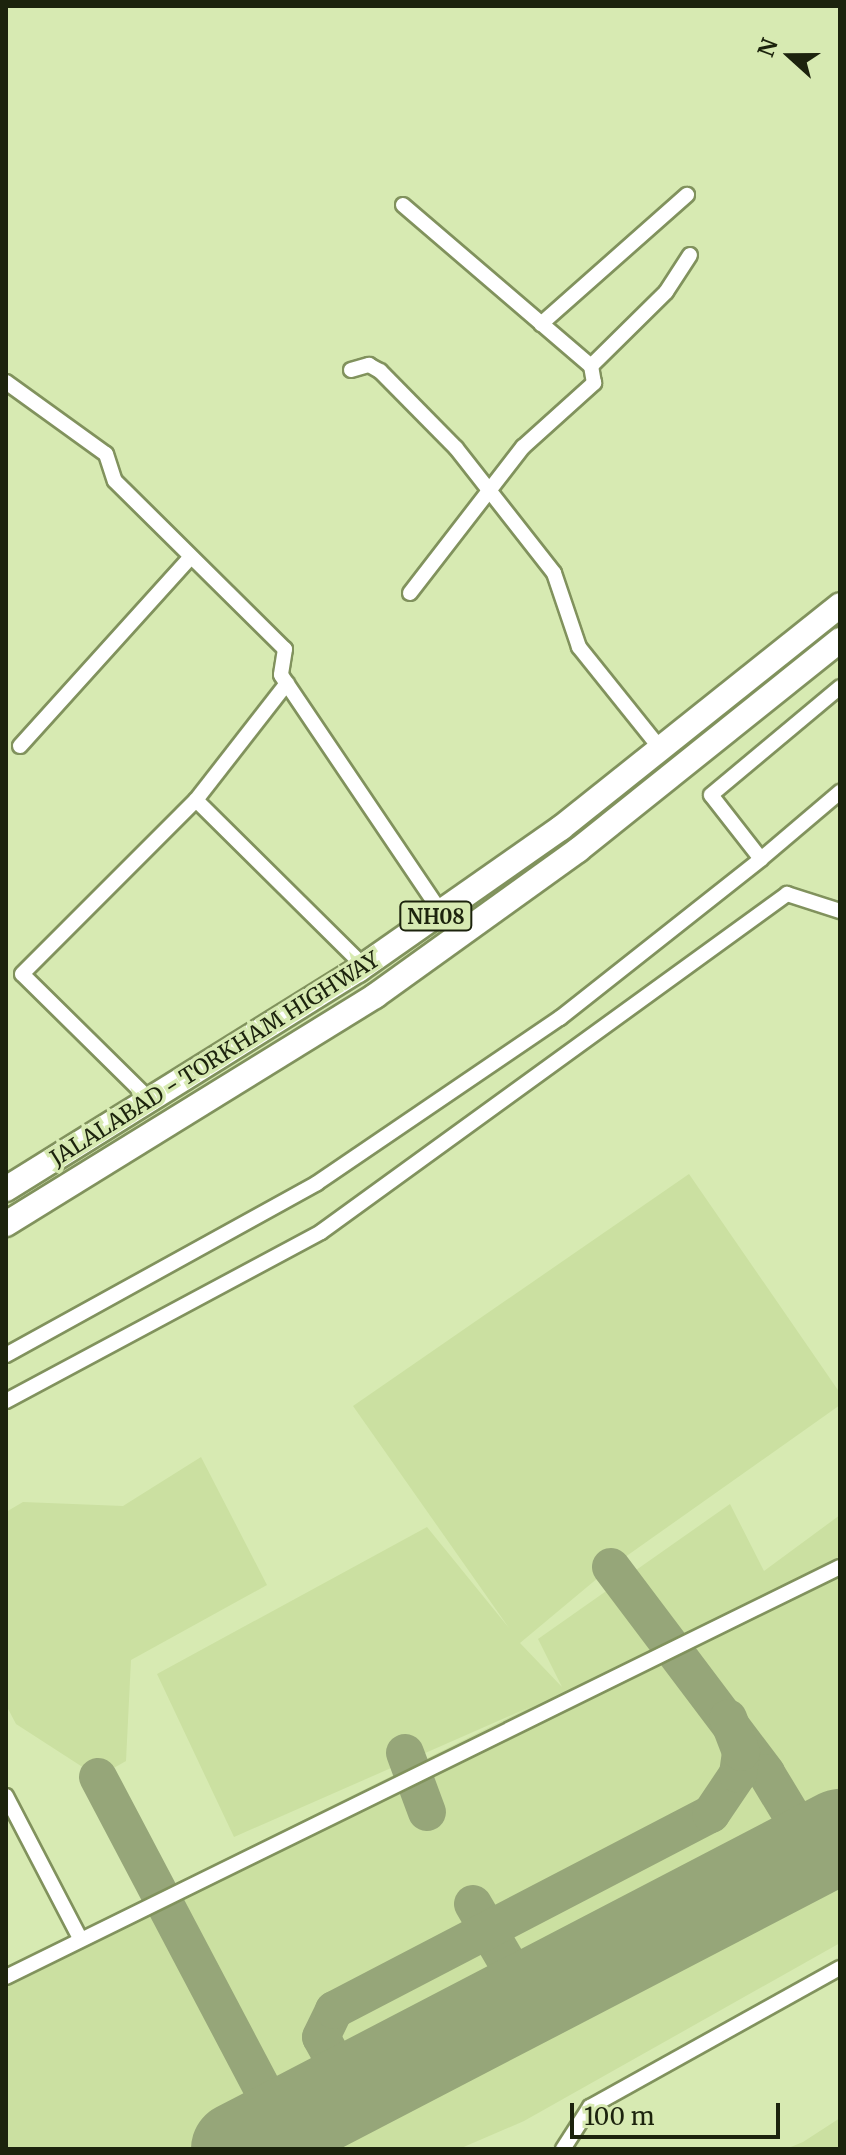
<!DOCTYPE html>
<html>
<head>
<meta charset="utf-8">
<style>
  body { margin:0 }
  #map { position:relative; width:846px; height:2155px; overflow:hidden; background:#d7eab2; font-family:Merriweather,serif }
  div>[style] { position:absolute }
  .built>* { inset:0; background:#cbe0a1 }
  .taxiway>* { height:38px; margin:-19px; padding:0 19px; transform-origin:19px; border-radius:19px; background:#96a679 }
  .runway>* { height:94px; margin:-47px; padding:0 47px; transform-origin:47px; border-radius:47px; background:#96a679 }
  .roads { filter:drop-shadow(2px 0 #81925d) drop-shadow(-2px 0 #81925d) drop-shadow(0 2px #81925d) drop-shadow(0 -2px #81925d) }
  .minor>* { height:14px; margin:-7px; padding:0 7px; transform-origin:7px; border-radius:7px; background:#fff }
  .trunk>* { height:24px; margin:-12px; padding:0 12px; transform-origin:12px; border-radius:12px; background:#fff }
  span { translate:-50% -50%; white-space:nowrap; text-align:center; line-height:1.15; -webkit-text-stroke:7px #d7eab2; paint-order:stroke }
  .shield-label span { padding:2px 6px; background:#d7eab2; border:2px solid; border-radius:6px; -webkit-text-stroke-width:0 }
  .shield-label { font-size:20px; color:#1c230d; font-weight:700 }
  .street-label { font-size:22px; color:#1c230d }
  .frame { position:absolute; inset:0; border:8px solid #1c230d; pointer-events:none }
  .north { position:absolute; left:750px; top:16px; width:80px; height:80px; -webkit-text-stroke:6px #d7eab2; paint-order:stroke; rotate:291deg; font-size:22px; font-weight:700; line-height:32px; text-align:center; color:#1c230d }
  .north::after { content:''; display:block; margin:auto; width:28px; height:36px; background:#1c230d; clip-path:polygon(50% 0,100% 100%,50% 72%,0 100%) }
  .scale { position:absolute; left:570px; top:2103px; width:210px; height:36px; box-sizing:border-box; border:4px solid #1c230d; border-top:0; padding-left:10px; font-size:24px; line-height:28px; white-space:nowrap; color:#1c230d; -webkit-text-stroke:6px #d7eab2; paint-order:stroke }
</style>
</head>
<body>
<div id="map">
  <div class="built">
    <div style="clip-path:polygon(689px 1174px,840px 1393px,840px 1405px,611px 1567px,520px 1643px,562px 1687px,538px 1639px,730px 1504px,764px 1571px,840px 1515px,840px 1943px,524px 2121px,459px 2149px,6px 2149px,6px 1968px,530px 1707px,234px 1837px,157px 1674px,427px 1527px,509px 1628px,353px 1406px)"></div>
    <div style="clip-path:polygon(201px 1457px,267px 1585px,131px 1660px,126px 1761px,98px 1777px,16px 1724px,6px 1705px,6px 1512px,23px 1502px,123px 1506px)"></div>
    <div style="clip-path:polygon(840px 2118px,840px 2149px,786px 2149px,803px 2142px)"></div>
  </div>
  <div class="taxiway">
    <div style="left:611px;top:1567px;width:258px;rotate:53deg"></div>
    <div style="left:766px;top:1773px;width:71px;rotate:58.8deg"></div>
    <div style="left:803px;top:1834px;width:25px;rotate:102deg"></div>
    <div style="left:405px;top:1753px;width:63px;rotate:69.6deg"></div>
    <div style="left:98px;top:1777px;width:367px;rotate:62.2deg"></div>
    <div style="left:269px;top:2102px;width:21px;rotate:90deg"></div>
    <div style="left:269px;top:2123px;width:28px;rotate:135deg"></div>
    <div style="left:801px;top:1828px;width:17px;rotate:36deg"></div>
    <div style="left:815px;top:1838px;width:25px;rotate:-5deg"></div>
    <div style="left:473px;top:1904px;width:91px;rotate:59.8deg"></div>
    <div style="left:519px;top:1983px;width:27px;rotate:110deg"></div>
    <div style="left:519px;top:1983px;width:20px;rotate:18deg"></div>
    <div style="left:538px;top:1989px;width:23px;rotate:-20deg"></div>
    <div style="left:350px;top:2090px;width:60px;rotate:-118.7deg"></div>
    <div style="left:321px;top:2037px;width:30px;rotate:-64deg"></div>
    <div style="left:334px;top:2010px;width:425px;rotate:-27.5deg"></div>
    <div style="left:711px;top:1814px;width:48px;rotate:-56deg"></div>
    <div style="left:738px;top:1774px;width:22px;rotate:-82deg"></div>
    <div style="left:741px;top:1752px;width:36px;rotate:-111deg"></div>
    <div style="left:269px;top:2102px;width:23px;rotate:41deg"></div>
    <div style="left:286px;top:2117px;width:26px;rotate:-11deg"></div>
  </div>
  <div class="runway">
    <div style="left:238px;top:2149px;width:679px;rotate:-27.47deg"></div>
  </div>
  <div class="roads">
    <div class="minor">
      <div style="left:403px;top:205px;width:248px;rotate:40.6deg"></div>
      <div style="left:541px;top:324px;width:195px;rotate:-41.5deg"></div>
      <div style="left:351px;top:370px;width:19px;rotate:-16deg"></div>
      <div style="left:369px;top:365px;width:13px;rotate:29deg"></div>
      <div style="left:380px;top:371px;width:108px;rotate:45.4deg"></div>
      <div style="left:456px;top:448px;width:159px;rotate:51.9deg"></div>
      <div style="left:554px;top:573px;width:78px;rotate:71.3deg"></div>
      <div style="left:579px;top:647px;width:129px;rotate:51.3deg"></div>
      <div style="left:6px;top:382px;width:123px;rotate:35.8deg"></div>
      <div style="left:106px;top:454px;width:28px;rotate:72deg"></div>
      <div style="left:115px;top:481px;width:239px;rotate:44.7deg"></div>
      <div style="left:285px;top:649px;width:26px;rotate:99deg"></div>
      <div style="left:281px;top:675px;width:286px;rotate:56deg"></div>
      <div style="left:410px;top:593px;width:185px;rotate:-52.3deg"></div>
      <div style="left:523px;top:447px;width:96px;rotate:-42deg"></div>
      <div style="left:594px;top:383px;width:17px;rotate:-100deg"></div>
      <div style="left:591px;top:366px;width:105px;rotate:-44.6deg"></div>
      <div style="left:666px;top:292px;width:44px;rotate:-57deg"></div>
      <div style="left:20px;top:746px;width:253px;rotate:-47.9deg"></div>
      <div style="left:196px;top:800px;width:236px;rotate:44.7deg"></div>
      <div style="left:761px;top:859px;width:104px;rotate:-40.3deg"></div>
      <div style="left:152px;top:1102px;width:182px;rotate:-135.4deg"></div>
      <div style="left:22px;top:974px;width:246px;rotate:-45deg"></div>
      <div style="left:196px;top:800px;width:148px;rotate:-52.1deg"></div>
      <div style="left:6px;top:1355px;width:355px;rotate:-28.9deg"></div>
      <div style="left:317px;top:1183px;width:294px;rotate:-34.2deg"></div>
      <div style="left:560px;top:1018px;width:256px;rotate:-38.3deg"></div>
      <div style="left:761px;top:859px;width:81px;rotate:-128deg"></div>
      <div style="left:711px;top:795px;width:168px;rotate:-39.9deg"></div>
      <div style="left:6px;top:1401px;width:357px;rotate:-28.2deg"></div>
      <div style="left:321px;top:1232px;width:576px;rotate:-35.95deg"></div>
      <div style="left:787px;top:894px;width:56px;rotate:17.8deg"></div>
      <div style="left:6px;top:1796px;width:160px;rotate:62.5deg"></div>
      <div style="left:6px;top:1977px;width:929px;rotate:-26.18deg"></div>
      <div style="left:563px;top:2149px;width:50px;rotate:-57.3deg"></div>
      <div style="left:590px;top:2107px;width:286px;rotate:-29.1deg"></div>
    </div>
    <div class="trunk">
      <div style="left:6px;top:1189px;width:415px;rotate:-31.9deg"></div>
      <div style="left:358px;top:970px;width:248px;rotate:-35deg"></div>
      <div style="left:561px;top:828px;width:357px;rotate:-38.6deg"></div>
      <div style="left:6px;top:1224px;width:434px;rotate:-31.7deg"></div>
      <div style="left:375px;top:996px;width:250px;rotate:-35.7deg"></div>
      <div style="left:578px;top:850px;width:336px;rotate:-38.7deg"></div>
    </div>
  </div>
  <div class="shield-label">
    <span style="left:436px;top:916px">NH08</span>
  </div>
  <div class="street-label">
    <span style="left:215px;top:1059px;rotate:-32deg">JALALABAD - TORKHAM HIGHWAY</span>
  </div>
  <div class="frame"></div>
  <div class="north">N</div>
  <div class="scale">100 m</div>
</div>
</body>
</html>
